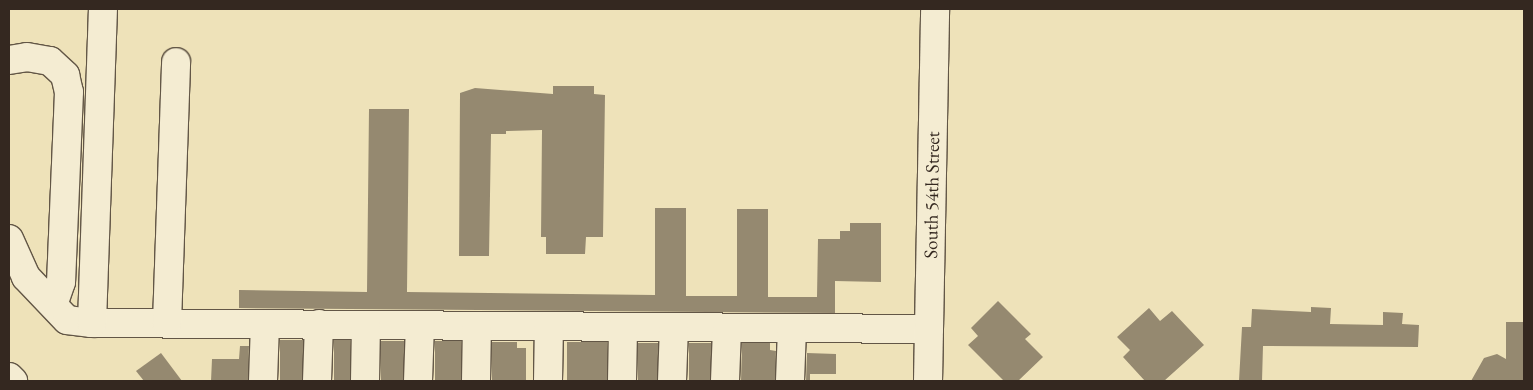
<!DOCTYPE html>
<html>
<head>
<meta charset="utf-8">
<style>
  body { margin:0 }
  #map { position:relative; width:1533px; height:390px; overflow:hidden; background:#eee2b9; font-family:"EB Garamond",serif }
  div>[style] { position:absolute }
  .building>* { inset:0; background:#958970; transform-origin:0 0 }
  .roads { filter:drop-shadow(1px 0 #625646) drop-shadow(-1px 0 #625646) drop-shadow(0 1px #625646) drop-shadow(0 -1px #625646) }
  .minor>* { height:28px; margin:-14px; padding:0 14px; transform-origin:14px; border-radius:14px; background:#f4ecd2 }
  span { translate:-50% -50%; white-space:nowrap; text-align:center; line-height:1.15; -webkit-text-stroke:4px #f4ecd2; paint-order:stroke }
  .street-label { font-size:19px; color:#342820 }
  .frame { position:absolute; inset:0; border:10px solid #342820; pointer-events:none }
</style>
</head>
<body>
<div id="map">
  <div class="building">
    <div style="clip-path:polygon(553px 86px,594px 86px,594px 94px,605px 95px,603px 237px,586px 237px,585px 254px,546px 254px,546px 237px,541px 237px,542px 130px,506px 131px,506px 134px,491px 134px,489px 256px,459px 256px,460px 93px,475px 88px,553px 94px)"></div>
    <div style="clip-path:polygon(369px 109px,409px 109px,407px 292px,655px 295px,655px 208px,686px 208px,686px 296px,737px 296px,737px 209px,768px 209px,768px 297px,817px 297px,818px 239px,840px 239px,840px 231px,850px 231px,850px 223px,881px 223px,881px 282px,835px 281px,835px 313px,239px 308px,239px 290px,367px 292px)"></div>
    <div style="clip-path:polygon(998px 301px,1031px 334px,1025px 339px,1043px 357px,1018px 381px,1004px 381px,968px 345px,978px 336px,971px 328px)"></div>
    <div style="clip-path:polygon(1311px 307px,1331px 308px,1330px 324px,1383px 325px,1383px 312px,1403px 313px,1402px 324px,1419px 325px,1418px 347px,1263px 346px,1262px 381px,1239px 381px,1242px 327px,1251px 327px,1252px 309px,1311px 312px)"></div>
    <div style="clip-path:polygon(1149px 308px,1160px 321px,1172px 311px,1204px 345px,1164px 381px,1145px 381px,1123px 357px,1130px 350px,1117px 337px)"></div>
    <div style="clip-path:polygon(1506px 322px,1524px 322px,1524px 381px,1471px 381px,1484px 358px,1497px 354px,1506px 359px)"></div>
    <div style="left:280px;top:340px;width:23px;height:41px"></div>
    <div style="left:334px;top:340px;width:16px;height:41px"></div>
    <div style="left:381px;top:341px;width:23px;height:40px"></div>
    <div style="left:435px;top:341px;width:26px;height:40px"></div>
    <div style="clip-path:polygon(492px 342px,517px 342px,517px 348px,526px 348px,526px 381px,492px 381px)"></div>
    <div style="left:567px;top:342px;width:40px;height:39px"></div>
    <div style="left:638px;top:343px;width:20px;height:38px"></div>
    <div style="left:689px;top:343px;width:22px;height:38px"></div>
    <div style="clip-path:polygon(742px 343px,770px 343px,770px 350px,776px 351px,775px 381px,741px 381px)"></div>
    <div style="clip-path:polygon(240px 346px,249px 346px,248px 381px,211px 381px,212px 359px,239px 359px)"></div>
    <div style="clip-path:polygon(161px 353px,182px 381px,144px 381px,136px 371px)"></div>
    <div style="clip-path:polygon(807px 353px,836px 354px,836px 374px,810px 374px,810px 381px,806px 381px)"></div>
  </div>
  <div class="roads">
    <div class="minor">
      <div style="left:9px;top:60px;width:18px;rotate:-9deg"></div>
      <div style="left:27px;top:57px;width:23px;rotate:10deg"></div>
      <div style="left:50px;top:61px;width:21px;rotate:43deg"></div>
      <div style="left:65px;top:75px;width:17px;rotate:77deg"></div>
      <div style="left:69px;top:92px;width:190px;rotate:92.4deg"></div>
      <div style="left:61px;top:282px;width:24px;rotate:109deg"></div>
      <div style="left:9px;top:239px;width:42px;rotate:65.9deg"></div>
      <div style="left:26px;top:277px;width:59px;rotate:46.4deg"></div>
      <div style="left:67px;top:320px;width:25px;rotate:7deg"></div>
      <div style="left:92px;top:323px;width:837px;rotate:0.41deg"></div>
      <div style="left:92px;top:323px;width:314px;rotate:-88deg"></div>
      <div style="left:167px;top:323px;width:261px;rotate:-88deg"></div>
      <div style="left:9px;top:377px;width:6px;rotate:45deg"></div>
      <div style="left:263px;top:381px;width:57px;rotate:-88deg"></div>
      <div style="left:317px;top:381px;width:57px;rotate:-88deg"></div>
      <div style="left:365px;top:381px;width:56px;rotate:-89deg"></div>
      <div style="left:418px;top:381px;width:56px;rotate:-88deg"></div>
      <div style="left:476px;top:381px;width:55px;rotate:-89deg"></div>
      <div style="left:548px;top:381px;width:55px;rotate:-89deg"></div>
      <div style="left:622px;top:381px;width:54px;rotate:-88.9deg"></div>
      <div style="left:672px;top:381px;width:54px;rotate:-87.9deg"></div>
      <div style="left:725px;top:381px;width:53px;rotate:-87.8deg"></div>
      <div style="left:790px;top:381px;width:53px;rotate:-87.8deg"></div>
      <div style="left:928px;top:381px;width:372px;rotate:-88.9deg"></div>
    </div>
  </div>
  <div class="street-label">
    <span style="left:932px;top:195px;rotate:-89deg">South 54th Street</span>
  </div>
  <div class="frame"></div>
</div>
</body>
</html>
